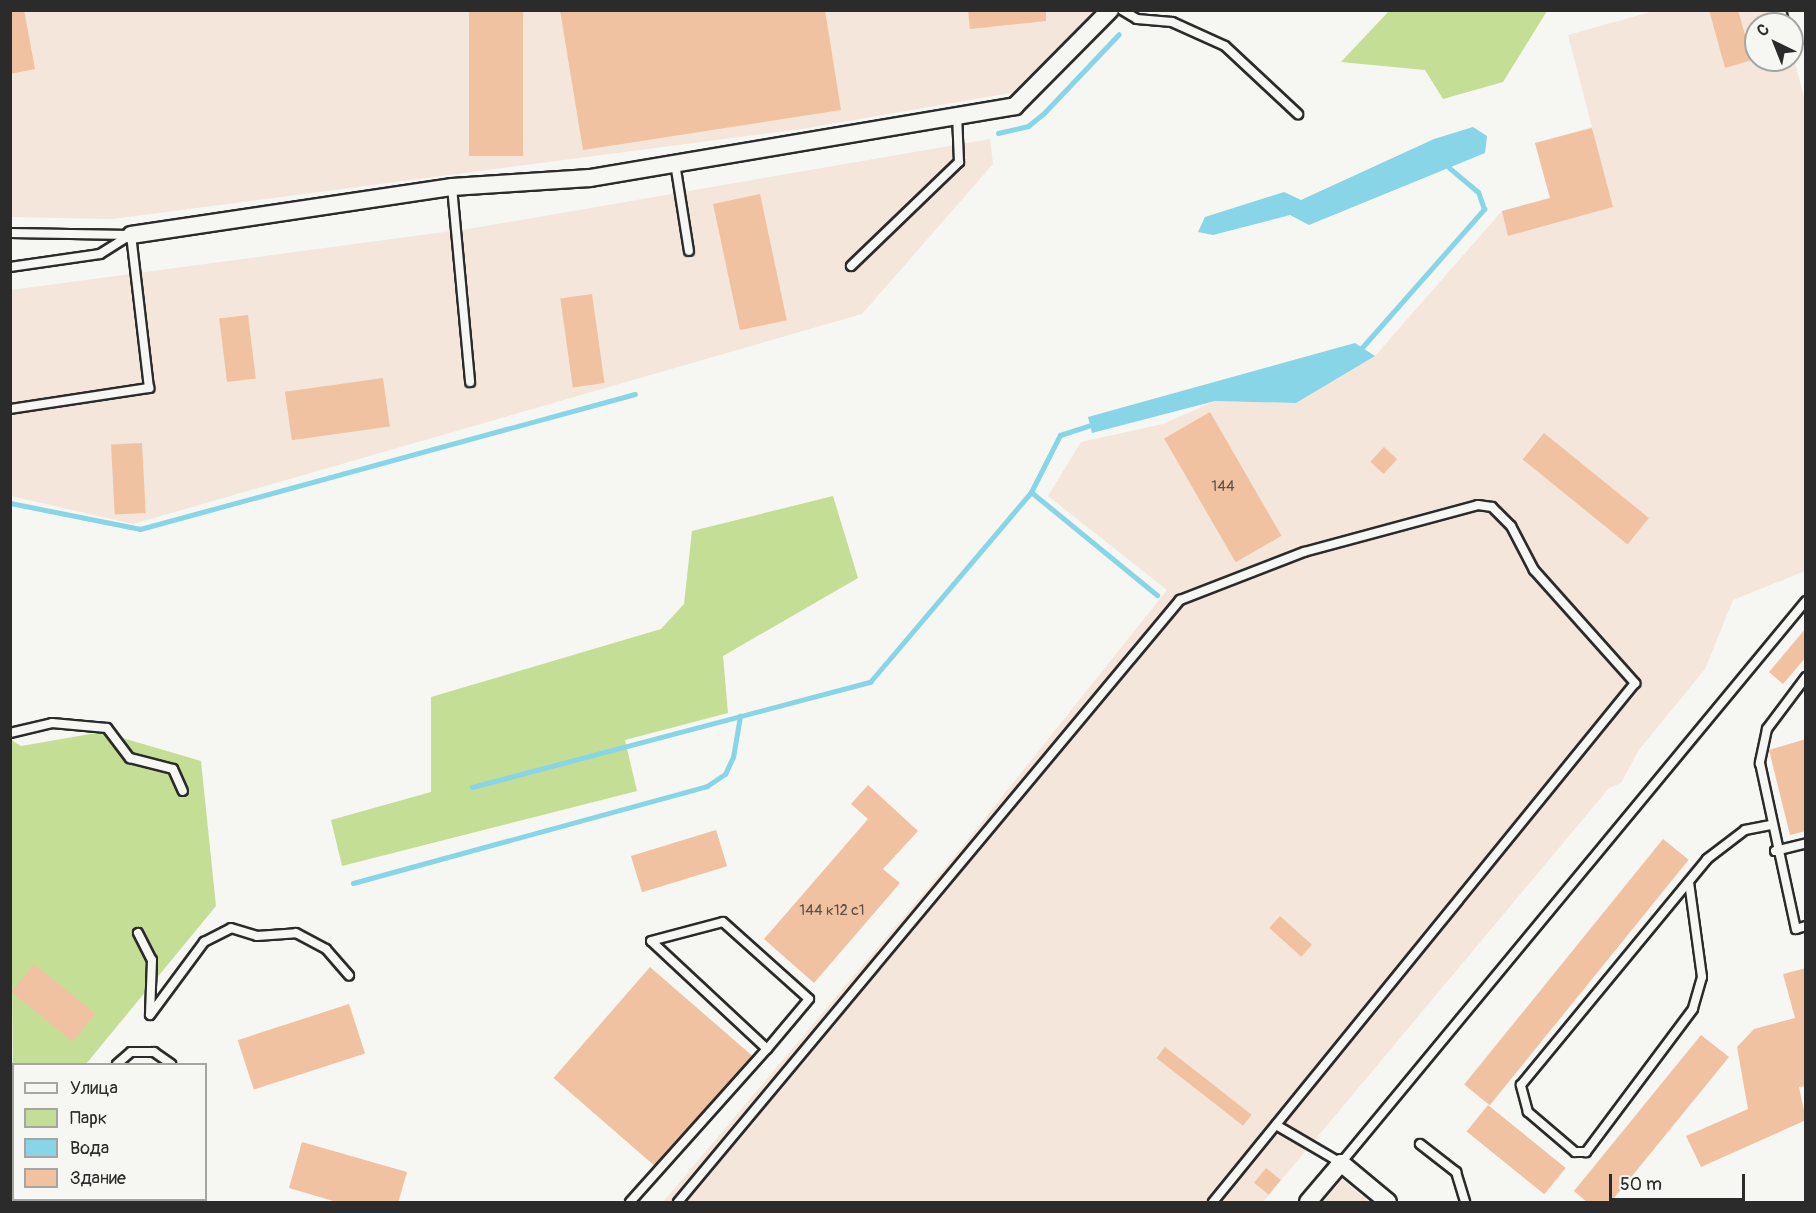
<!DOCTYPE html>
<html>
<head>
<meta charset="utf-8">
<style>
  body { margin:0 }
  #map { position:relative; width:1816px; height:1213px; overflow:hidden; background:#f6f6f2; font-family:Pangolin,sans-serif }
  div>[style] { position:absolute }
  .built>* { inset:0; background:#f4e6da }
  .green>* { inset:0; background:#c4de95 }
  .water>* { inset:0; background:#87d5e6 }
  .stream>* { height:5px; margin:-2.5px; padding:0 2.5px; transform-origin:2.5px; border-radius:2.5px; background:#87d5e6 }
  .building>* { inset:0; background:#f1c2a1; transform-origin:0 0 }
  .roads { filter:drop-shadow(2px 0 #2b2b2b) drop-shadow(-2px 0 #2b2b2b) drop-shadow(0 2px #2b2b2b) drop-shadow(0 -2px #2b2b2b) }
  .service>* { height:8px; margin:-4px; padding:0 4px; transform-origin:4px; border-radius:4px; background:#f6f6f2 }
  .minor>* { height:16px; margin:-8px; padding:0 8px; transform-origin:8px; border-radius:8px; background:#f6f6f2 }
  .secondary>* { height:24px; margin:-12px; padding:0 12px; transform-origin:12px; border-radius:12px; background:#f6f6f2 }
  span { translate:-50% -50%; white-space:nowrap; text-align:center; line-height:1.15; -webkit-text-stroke:6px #f6f6f2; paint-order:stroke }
  .number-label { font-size:15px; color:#5c5148 }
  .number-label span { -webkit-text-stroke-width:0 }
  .frame { position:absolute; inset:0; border:12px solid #2b2b2b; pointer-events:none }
  .legend { position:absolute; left:12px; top:1063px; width:195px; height:138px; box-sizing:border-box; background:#f6f6f2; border:2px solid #a5a5a2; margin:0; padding:8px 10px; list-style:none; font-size:18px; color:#2b2b2b }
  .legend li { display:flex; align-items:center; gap:12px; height:30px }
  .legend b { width:30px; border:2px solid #a5a5a2 }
  .north { position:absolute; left:1744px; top:12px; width:60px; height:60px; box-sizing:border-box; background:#f6f6f2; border:2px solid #a5a5a2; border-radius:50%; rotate:317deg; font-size:16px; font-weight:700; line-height:24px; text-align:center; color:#2b2b2b }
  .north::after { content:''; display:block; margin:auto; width:21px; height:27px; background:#2b2b2b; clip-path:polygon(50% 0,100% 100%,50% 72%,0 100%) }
  .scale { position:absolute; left:1609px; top:1174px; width:136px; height:27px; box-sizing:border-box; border:3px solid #2b2b2b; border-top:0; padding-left:8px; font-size:18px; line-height:21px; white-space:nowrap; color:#2b2b2b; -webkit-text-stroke:4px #f6f6f2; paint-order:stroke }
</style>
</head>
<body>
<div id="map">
  <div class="built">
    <div style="clip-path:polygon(11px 11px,1093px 11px,1016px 92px,801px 129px,112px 219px,11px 217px)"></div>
    <div style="clip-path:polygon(1654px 11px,1781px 11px,1785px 24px,1756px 24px,1756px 60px,1792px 60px,1792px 51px,1805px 102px,1805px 571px,1733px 600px,1705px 669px,1638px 751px,1621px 783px,1609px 788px,1263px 1202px,663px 1202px,954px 857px,1167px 590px,1048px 496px,1081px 442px,1163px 424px,1215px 401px,1296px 403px,1375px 356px,1502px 211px,1550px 198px,1535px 143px,1592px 127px,1568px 35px)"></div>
    <div style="clip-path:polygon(990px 139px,993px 164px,862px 314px,133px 524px,11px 496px,11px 290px,474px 228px)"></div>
    <div style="clip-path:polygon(1342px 1179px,1369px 1202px,1323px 1202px)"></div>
  </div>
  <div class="green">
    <div style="clip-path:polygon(1389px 11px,1389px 10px,1547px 11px,1503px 82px,1443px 99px,1425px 70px,1341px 62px)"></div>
    <div style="clip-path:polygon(833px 496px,858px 578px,723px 656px,728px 713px,625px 740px,637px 791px,342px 866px,331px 820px,431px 792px,431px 697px,661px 629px,684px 604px,692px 531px)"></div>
    <div style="clip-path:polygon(102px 732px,201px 761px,216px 906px,86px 1064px,14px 1064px,13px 1088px,10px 739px,21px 746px)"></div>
  </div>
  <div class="water">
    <div style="clip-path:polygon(1473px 127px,1487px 136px,1485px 153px,1309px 225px,1290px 215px,1213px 235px,1198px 232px,1205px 217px,1284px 192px,1301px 200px,1434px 139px)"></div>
    <div style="clip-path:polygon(1355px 343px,1375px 356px,1296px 403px,1215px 401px,1092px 433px,1088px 417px)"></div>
  </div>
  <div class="stream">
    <div style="left:998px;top:133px;width:31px;rotate:-13deg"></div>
    <div style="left:1028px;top:126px;width:19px;rotate:-39deg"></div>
    <div style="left:1043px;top:114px;width:110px;rotate:-46.5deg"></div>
    <div style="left:1358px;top:352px;width:191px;rotate:-48.6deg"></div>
    <div style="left:1484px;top:209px;width:18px;rotate:-109deg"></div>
    <div style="left:1478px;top:192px;width:38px;rotate:-140deg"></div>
    <div style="left:1031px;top:492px;width:64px;rotate:-63deg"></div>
    <div style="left:1060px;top:435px;width:36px;rotate:-18deg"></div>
    <div style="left:10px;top:503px;width:133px;rotate:11.3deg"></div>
    <div style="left:140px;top:529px;width:513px;rotate:-15.26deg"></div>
    <div style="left:472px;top:787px;width:412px;rotate:-14.8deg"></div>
    <div style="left:870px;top:682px;width:249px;rotate:-49.7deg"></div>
    <div style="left:1031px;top:492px;width:163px;rotate:39.3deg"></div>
    <div style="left:353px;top:883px;width:367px;rotate:-15.3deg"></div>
    <div style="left:707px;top:786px;width:22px;rotate:-34deg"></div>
    <div style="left:725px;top:774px;width:19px;rotate:-65deg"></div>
    <div style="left:733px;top:757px;width:42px;rotate:-80.3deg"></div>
  </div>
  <div class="building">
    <div style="clip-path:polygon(10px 10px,24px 10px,35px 69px,10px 74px)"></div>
    <div style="left:469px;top:10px;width:54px;height:146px"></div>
    <div style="clip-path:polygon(560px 10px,825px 10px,841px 110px,583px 150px)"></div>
    <div style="clip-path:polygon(968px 10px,1046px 10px,1046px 21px,970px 29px)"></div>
    <div style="clip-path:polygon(1709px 10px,1738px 10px,1752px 60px,1725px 68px)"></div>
    <div style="clip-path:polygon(1592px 128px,1613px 207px,1508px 236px,1502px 211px,1550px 198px,1535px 143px)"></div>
    <div style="left:760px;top:194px;width:129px;height:48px;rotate:78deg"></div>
    <div style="left:592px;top:294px;width:90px;height:32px;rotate:82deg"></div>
    <div style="left:248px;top:315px;width:64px;height:29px;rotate:83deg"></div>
    <div style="left:383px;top:378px;width:49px;height:99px;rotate:82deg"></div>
    <div style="left:1210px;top:412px;width:143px;height:53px;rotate:60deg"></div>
    <div style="left:1544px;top:433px;width:135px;height:34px;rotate:39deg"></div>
    <div style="left:142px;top:443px;width:70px;height:31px;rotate:87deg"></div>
    <div style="left:1384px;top:447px;width:18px;height:20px;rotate:43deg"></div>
    <div style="clip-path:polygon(1806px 628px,1806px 657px,1783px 684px,1769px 672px)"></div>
    <div style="clip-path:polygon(1806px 739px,1806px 831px,1790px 835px,1769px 750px)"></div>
    <div style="clip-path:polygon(868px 785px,918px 831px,883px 869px,900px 883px,814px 983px,764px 939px,868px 819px,851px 804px)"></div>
    <div style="left:716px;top:830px;width:38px;height:89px;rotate:73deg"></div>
    <div style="left:1663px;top:839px;width:33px;height:316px;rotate:39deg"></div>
    <div style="left:1280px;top:916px;width:43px;height:16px;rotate:42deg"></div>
    <div style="left:34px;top:964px;width:79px;height:36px;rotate:39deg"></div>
    <div style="left:650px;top:967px;width:135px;height:147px;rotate:41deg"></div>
    <div style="clip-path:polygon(1806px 968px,1806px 1086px,1799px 1087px,1806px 1120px,1701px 1167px,1686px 1136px,1748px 1109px,1737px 1047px,1754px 1029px,1795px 1018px,1783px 974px)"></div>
    <div style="left:349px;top:1004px;width:52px;height:117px;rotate:72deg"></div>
    <div style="clip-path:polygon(1701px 1035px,1729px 1057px,1610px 1203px,1588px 1203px,1574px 1191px)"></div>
    <div style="left:1165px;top:1047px;width:110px;height:14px;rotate:38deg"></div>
    <div style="left:1488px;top:1105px;width:100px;height:34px;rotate:39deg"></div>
    <div style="clip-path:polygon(302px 1142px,407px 1172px,398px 1203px,340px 1203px,289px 1188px)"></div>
    <div style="left:1266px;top:1168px;width:19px;height:19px;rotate:39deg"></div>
  </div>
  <div class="roads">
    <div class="service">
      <div style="left:1122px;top:10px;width:17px;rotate:31deg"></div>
      <div style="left:1137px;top:19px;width:35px;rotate:5deg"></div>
      <div style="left:1172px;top:22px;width:58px;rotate:24.4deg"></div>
      <div style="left:1225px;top:46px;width:100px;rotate:43deg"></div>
      <div style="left:675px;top:163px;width:89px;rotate:81deg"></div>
      <div style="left:452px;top:187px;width:196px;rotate:84.7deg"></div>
      <div style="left:10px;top:233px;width:121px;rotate:0.9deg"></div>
      <div style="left:851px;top:266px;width:150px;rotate:-43.9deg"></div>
      <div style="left:959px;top:162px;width:47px;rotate:-92.4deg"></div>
      <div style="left:10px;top:267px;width:91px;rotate:-8.2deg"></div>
      <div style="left:100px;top:254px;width:36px;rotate:-32deg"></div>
      <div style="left:10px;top:409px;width:141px;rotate:-8.6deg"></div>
      <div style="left:149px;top:388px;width:154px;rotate:-96.7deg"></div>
      <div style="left:1806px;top:677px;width:65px;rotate:126.9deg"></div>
      <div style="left:1767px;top:729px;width:35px;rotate:102deg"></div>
      <div style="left:1760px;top:763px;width:170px;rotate:77.8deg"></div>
      <div style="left:1796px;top:929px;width:10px;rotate:-17deg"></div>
      <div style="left:10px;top:733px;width:43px;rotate:-13.4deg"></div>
      <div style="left:52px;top:723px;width:55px;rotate:5.2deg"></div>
      <div style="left:107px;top:728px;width:38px;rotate:53deg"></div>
      <div style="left:130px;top:758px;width:44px;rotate:14.3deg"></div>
      <div style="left:173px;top:769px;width:24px;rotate:66deg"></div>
      <div style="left:1775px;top:851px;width:32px;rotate:-14deg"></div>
      <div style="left:1689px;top:882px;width:96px;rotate:82.2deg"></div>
      <div style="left:1702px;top:977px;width:33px;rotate:106deg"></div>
      <div style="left:1693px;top:1009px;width:179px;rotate:126.8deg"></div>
      <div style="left:1586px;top:1152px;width:11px;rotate:180deg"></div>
      <div style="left:1575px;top:1152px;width:62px;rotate:-139.6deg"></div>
      <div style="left:1528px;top:1112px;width:28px;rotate:-105deg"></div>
      <div style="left:1521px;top:1085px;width:293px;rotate:-50.5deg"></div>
      <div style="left:1707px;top:859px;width:48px;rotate:-37.3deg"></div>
      <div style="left:1745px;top:830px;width:26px;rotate:-11deg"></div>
      <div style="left:723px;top:922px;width:115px;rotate:41.8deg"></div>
      <div style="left:809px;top:999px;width:65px;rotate:130deg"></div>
      <div style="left:767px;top:1049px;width:158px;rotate:-137deg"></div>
      <div style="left:651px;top:941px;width:74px;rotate:-14.8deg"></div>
      <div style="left:138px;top:933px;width:30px;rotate:63deg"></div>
      <div style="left:152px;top:960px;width:54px;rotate:92.1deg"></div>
      <div style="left:150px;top:1015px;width:91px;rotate:-53.5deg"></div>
      <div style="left:204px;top:942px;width:30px;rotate:-27deg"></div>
      <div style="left:231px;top:928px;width:27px;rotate:17deg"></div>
      <div style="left:257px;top:936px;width:39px;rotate:-4deg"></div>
      <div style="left:296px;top:933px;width:34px;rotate:28deg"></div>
      <div style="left:326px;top:949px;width:35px;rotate:49deg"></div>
      <div style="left:117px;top:1064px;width:18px;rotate:-41deg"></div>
      <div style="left:131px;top:1052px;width:23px"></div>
      <div style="left:154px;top:1052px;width:21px;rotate:35deg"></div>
      <div style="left:1276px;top:1125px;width:75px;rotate:30.3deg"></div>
      <div style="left:1341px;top:1163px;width:729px;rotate:-50.4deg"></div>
      <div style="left:1420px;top:1144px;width:46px;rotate:37.9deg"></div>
      <div style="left:1456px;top:1172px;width:31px;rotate:73deg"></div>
      <div style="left:630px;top:1202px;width:205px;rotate:-48.2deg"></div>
      <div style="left:678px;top:1202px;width:784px;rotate:-50.18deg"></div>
      <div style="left:1180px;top:600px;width:133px;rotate:-21.2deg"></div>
      <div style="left:1304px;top:552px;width:180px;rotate:-15.1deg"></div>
      <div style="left:1478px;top:505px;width:14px;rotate:8deg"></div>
      <div style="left:1492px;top:507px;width:27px;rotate:45deg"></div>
      <div style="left:1511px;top:526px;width:50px;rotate:62.4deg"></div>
      <div style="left:1534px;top:570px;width:152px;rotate:48.2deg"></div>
      <div style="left:1635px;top:683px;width:669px;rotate:129.11deg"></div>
    </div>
    <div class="minor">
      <div style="left:131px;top:235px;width:325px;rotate:-8.5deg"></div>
      <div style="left:452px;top:187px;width:138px;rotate:-3.7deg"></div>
      <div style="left:590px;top:178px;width:431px;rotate:-9.6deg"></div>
      <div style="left:1015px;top:106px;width:135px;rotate:-45.3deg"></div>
      <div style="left:10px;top:1099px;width:5px;rotate:37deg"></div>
      <div style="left:136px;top:1200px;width:4px;rotate:27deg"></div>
      <div style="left:1308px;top:1202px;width:51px;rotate:-49.8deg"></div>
      <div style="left:1341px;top:1163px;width:61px;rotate:39.7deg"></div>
    </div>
    <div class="secondary">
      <div style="left:1800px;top:10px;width:21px;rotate:73deg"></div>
    </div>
  </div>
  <div class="number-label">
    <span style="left:1223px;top:487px">144</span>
    <span style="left:832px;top:911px">144 к12 с1</span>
  </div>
  <div class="frame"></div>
  <ul class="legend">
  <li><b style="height:8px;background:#f6f6f2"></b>Улица</li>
  <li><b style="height:16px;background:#c4de95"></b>Парк</li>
  <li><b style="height:16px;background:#87d5e6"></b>Вода</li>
  <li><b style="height:16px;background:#f1c2a1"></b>Здание</li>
  </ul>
  <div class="north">С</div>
  <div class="scale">50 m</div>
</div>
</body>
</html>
